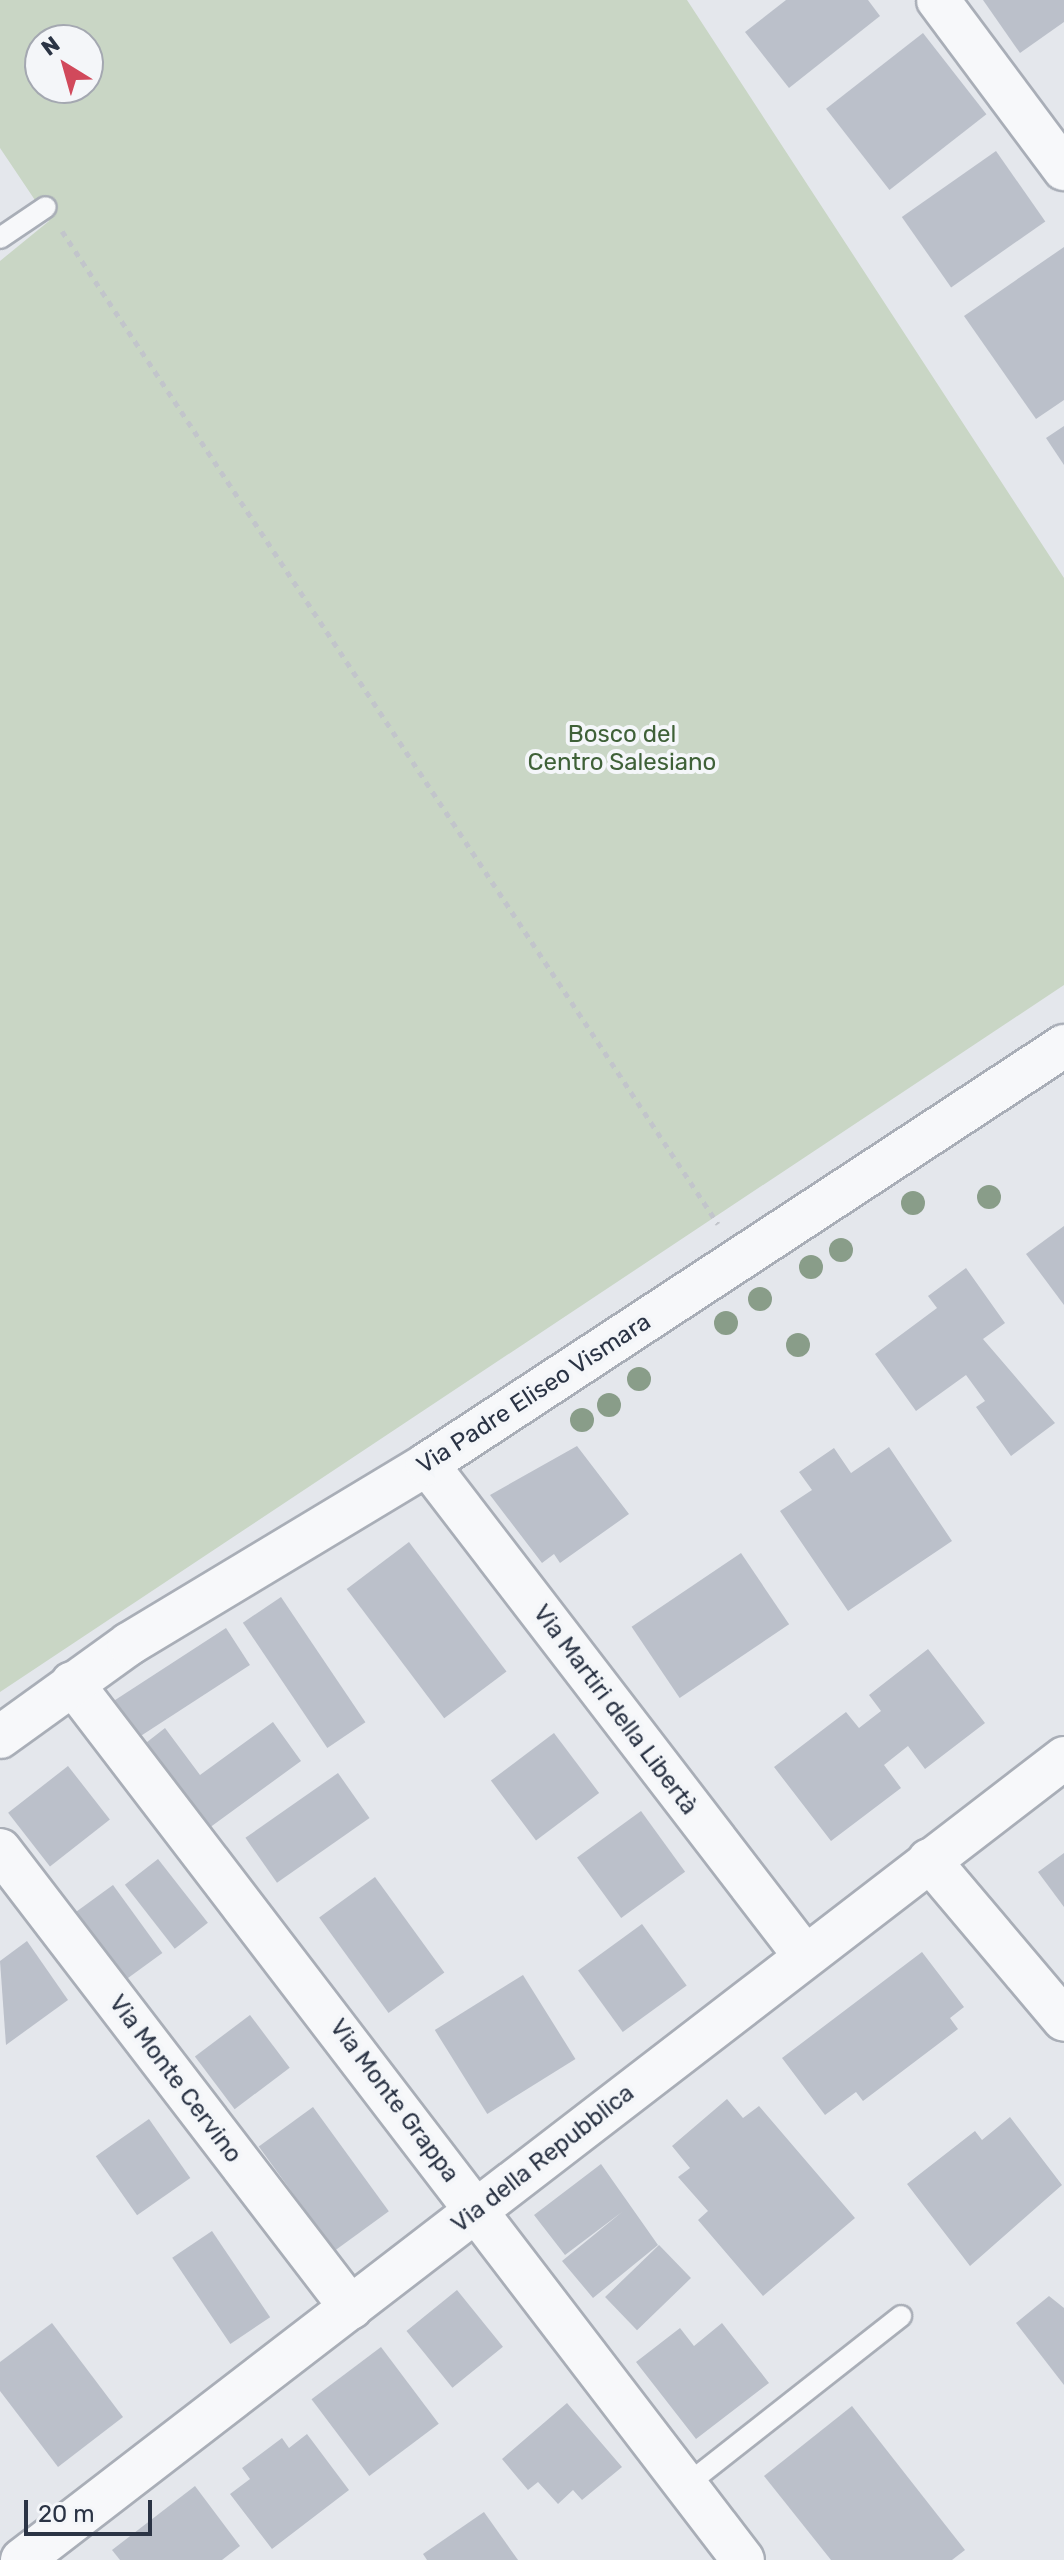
<!DOCTYPE html>
<html>
<head>
<meta charset="utf-8">
<style>
  body { margin:0 }
  #map { position:relative; width:1064px; height:2560px; overflow:hidden; background:#e4e7ec; font-family:Rubik,sans-serif }
  div>[style] { position:absolute }
  .green>* { inset:0; background:#c9d6c5 }
  .building>* { inset:0; background:#bbc0ca; transform-origin:0 0 }
  .path>* { height:5px; margin-top:-2.5px; transform-origin:0; background:repeating-linear-gradient(90deg,#c2c5cb 0 6px,transparent 0 12px) }
  .roads { filter:drop-shadow(2px 0 #a9aeb7) drop-shadow(-2px 0 #a9aeb7) drop-shadow(0 2px #a9aeb7) drop-shadow(0 -2px #a9aeb7) }
  .service>* { height:20px; margin:-10px; padding:0 10px; transform-origin:10px; border-radius:10px; background:#f7f8fa }
  .minor>* { height:42px; margin:-21px; padding:0 21px; transform-origin:21px; border-radius:21px; background:#f7f8fa }
  .trees>* { width:24px; height:24px; margin:-12px; border-radius:50%; background:#899d89 }
  span { translate:-50% -50%; white-space:nowrap; text-align:center; line-height:1.15; -webkit-text-stroke:8px #f4f6f9; paint-order:stroke }
  .park-label { font-size:24px; color:#3f6138 }
  .street-label { font-size:24px; color:#2b3445 }
  .north { position:absolute; left:24px; top:24px; width:80px; height:80px; box-sizing:border-box; background:#f4f6f9; border:2px solid #a4a8b1; border-radius:50%; rotate:323deg; font-size:22px; font-weight:700; line-height:32px; text-align:center; color:#2b3445 }
  .north::after { content:''; display:block; margin:auto; width:28px; height:36px; background:#d1495b; clip-path:polygon(50% 0,100% 100%,50% 72%,0 100%) }
  .scale { position:absolute; left:24px; top:2500px; width:128px; height:36px; box-sizing:border-box; border:4px solid #2b3445; border-top:0; padding-left:10px; font-size:24px; line-height:28px; white-space:nowrap; color:#2b3445; -webkit-text-stroke:6px #f4f6f9; paint-order:stroke }
</style>
</head>
<body>
<div id="map">
  <div class="green">
    <div style="clip-path:polygon(evenodd,0 0,687px 0,1064px 578px,1064px 985px,0 1692px,0 261px,49px 221px,0 148px,0 0,40px 40px,88px 40px,88px 88px,40px 88px,40px 40px)"></div>
  </div>
  <div class="building">
    <div style="clip-path:polygon(786px 0,868px 0,880px 16px,789px 88px,745px 32px)"></div>
    <div style="clip-path:polygon(983px 0,1064px 0,1064px 22px,1020px 53px)"></div>
    <div style="left:923px;top:33px;width:103px;height:123px;rotate:52deg"></div>
    <div style="left:996px;top:151px;width:86px;height:115px;rotate:55deg"></div>
    <div style="clip-path:polygon(1064px 247px,1064px 400px,1036px 419px,964px 316px)"></div>
    <div style="clip-path:polygon(1064px 426px,1064px 465px,1046px 438px)"></div>
    <div style="clip-path:polygon(1064px 1226px,1064px 1305px,1026px 1254px)"></div>
    <div style="clip-path:polygon(966px 1268px,1005px 1323px,983px 1339px,1055px 1423px,1011px 1456px,976px 1407px,985px 1401px,966px 1375px,916px 1411px,875px 1354px,937px 1308px,928px 1296px)"></div>
    <div style="clip-path:polygon(577px 1446px,629px 1514px,560px 1563px,554px 1554px,542px 1563px,490px 1495px)"></div>
    <div style="clip-path:polygon(889px 1447px,952px 1541px,848px 1611px,780px 1511px,812px 1490px,799px 1472px,834px 1448px,851px 1473px)"></div>
    <div style="left:409px;top:1542px;width:162px;height:78px;rotate:53deg"></div>
    <div style="left:741px;top:1553px;width:86px;height:132px;rotate:56deg"></div>
    <div style="left:281px;top:1597px;width:151px;height:46px;rotate:56deg"></div>
    <div style="left:226px;top:1628px;width:44px;height:134px;rotate:57deg"></div>
    <div style="clip-path:polygon(928px 1649px,985px 1723px,925px 1769px,908px 1746px,884px 1765px,901px 1788px,831px 1841px,774px 1767px,846px 1712px,859px 1728px,881px 1711px,869px 1695px)"></div>
    <div style="clip-path:polygon(273px 1722px,301px 1761px,205px 1831px,142px 1746px,165px 1728px,200px 1775px)"></div>
    <div style="left:554px;top:1733px;width:75px;height:79px;rotate:53deg"></div>
    <div style="left:68px;top:1766px;width:68px;height:76px;rotate:52deg"></div>
    <div style="left:338px;top:1773px;width:55px;height:113px;rotate:55deg"></div>
    <div style="left:641px;top:1811px;width:75px;height:79px;rotate:54deg"></div>
    <div style="clip-path:polygon(1064px 1853px,1064px 1907px,1038px 1872px)"></div>
    <div style="left:158px;top:1859px;width:81px;height:42px;rotate:52deg"></div>
    <div style="left:375px;top:1877px;width:118px;height:69px;rotate:54deg"></div>
    <div style="left:113px;top:1885px;width:84px;height:45px;rotate:54deg"></div>
    <div style="left:642px;top:1924px;width:76px;height:79px;rotate:54deg"></div>
    <div style="clip-path:polygon(27px 1941px,68px 2000px,6px 2045px,0 1961px)"></div>
    <div style="clip-path:polygon(922px 1952px,964px 2007px,950px 2018px,958px 2029px,863px 2101px,856px 2092px,825px 2115px,782px 2058px)"></div>
    <div style="left:523px;top:1975px;width:99px;height:104px;rotate:58deg"></div>
    <div style="left:250px;top:2015px;width:66px;height:69px;rotate:53deg"></div>
    <div style="clip-path:polygon(727px 2099px,743px 2118px,759px 2106px,855px 2218px,763px 2296px,698px 2220px,708px 2211px,678px 2177px,690px 2168px,672px 2146px)"></div>
    <div style="left:313px;top:2107px;width:129px;height:67px;rotate:54deg"></div>
    <div style="clip-path:polygon(1010px 2117px,1062px 2185px,970px 2266px,907px 2184px,975px 2131px,982px 2140px)"></div>
    <div style="left:149px;top:2119px;width:72px;height:65px;rotate:55deg"></div>
    <div style="clip-path:polygon(601px 2164px,658px 2245px,593px 2298px,562px 2261px,622px 2212px,565px 2255px,534px 2215px)"></div>
    <div style="left:212px;top:2231px;width:104px;height:48px;rotate:56deg"></div>
    <div style="left:659px;top:2245px;width:46px;height:75px;rotate:46deg"></div>
    <div style="left:457px;top:2290px;width:73px;height:65px;rotate:51deg"></div>
    <div style="clip-path:polygon(1049px 2296px,1064px 2308px,1064px 2385px,1016px 2323px)"></div>
    <div style="clip-path:polygon(52px 2323px,123px 2417px,58px 2467px,0 2391px,0 2362px)"></div>
    <div style="clip-path:polygon(722px 2323px,769px 2383px,696px 2439px,636px 2362px,680px 2328px,694px 2346px)"></div>
    <div style="left:381px;top:2347px;width:96px;height:87px;rotate:53deg"></div>
    <div style="clip-path:polygon(567px 2403px,622px 2467px,582px 2500px,573px 2490px,558px 2504px,538px 2482px,528px 2490px,502px 2459px)"></div>
    <div style="clip-path:polygon(852px 2406px,965px 2550px,952px 2560px,831px 2560px,764px 2476px)"></div>
    <div style="clip-path:polygon(307px 2434px,349px 2490px,272px 2549px,230px 2494px,250px 2479px,242px 2468px,282px 2438px,289px 2448px)"></div>
    <div style="clip-path:polygon(195px 2486px,240px 2546px,222px 2560px,120px 2560px,112px 2550px)"></div>
    <div style="clip-path:polygon(484px 2512px,518px 2560px,427px 2560px,423px 2554px)"></div>
  </div>
  <div class="path">
    <div style="left:62px;top:231px;width:1190px;rotate:56.55deg"></div>
  </div>
  <div class="roads">
    <div class="service">
      <div style="left:0;top:238px;width:55px;rotate:-34deg"></div>
      <div style="left:689px;top:2483px;width:270px;rotate:-38.2deg"></div>
    </div>
    <div class="minor">
      <div style="left:938px;top:0;width:211px;rotate:53.3deg"></div>
      <div style="left:427px;top:1464px;width:619px;rotate:52.48deg"></div>
      <div style="left:72px;top:1683px;width:1104px;rotate:52.58deg"></div>
      <div style="left:0;top:1737px;width:159px;rotate:-35.8deg"></div>
      <div style="left:129px;top:1644px;width:348px;rotate:-31.1deg"></div>
      <div style="left:427px;top:1464px;width:762px;rotate:-33.27deg"></div>
      <div style="left:0;top:1850px;width:577px;rotate:52.53deg"></div>
      <div style="left:929px;top:1860px;width:209px;rotate:49.8deg"></div>
      <div style="left:22px;top:2560px;width:1315px;rotate:-37.58deg"></div>
    </div>
  </div>
  <div class="trees">
    <div style="left:989px;top:1197px"></div>
    <div style="left:913px;top:1203px"></div>
    <div style="left:841px;top:1250px"></div>
    <div style="left:811px;top:1267px"></div>
    <div style="left:760px;top:1299px"></div>
    <div style="left:726px;top:1323px"></div>
    <div style="left:798px;top:1345px"></div>
    <div style="left:639px;top:1379px"></div>
    <div style="left:609px;top:1405px"></div>
    <div style="left:582px;top:1420px"></div>
  </div>
  <div class="park-label">
    <span style="left:622px;top:749px">Bosco del<br>Centro Salesiano</span>
  </div>
  <div class="street-label">
    <span style="left:534px;top:1394px;rotate:-33deg">Via Padre Eliseo Vismara</span>
    <span style="left:615px;top:1710px;rotate:53deg">Via Martiri della Libertà</span>
    <span style="left:175px;top:2079px;rotate:53deg">Via Monte Cervino</span>
    <span style="left:394px;top:2101px;rotate:53deg">Via Monte Grappa</span>
    <span style="left:543px;top:2159px;rotate:-38deg">Via della Repubblica</span>
  </div>
  <div class="north">N</div>
  <div class="scale">20 m</div>
</div>
</body>
</html>
